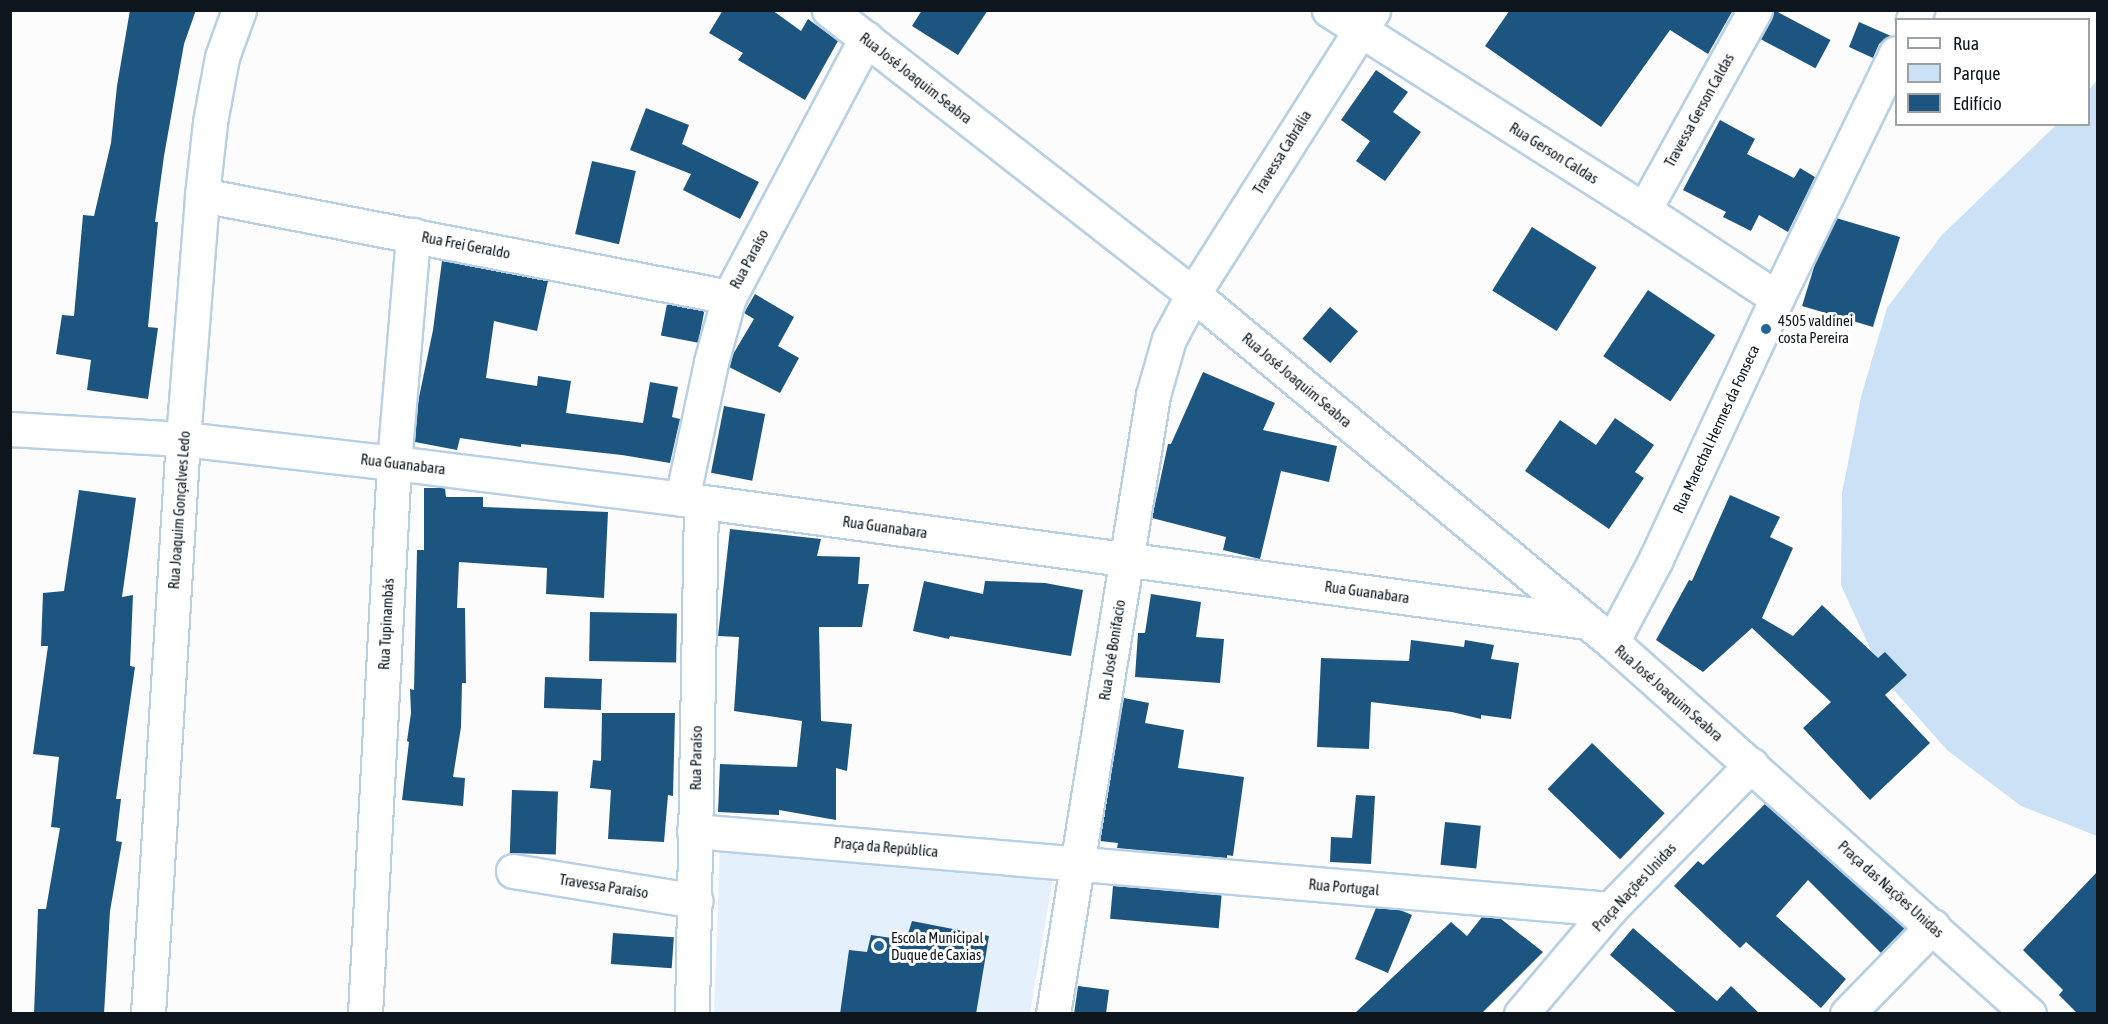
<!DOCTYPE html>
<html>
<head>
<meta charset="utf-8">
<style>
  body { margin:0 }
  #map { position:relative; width:2108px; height:1024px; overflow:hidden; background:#fcfcfc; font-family:"Asap Condensed",sans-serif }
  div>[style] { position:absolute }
  .built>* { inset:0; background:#e4f0fc }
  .green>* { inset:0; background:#cbe1f6 }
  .building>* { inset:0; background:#1d5581; transform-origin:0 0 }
  .roads { filter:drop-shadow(2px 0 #b8d0e6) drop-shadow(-2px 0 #b8d0e6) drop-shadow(0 2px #b8d0e6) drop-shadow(0 -2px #b8d0e6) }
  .minor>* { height:33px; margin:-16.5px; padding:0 16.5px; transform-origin:16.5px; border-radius:16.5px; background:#fff }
  .dots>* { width:16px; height:16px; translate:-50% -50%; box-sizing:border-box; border:3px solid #fff; border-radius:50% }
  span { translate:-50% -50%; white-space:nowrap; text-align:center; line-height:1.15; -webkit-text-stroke:6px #fff; paint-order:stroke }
  .street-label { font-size:15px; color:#0d161d }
  .poi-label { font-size:15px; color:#0d161d }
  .left { translate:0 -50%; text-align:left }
  .frame { position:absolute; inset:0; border:12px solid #0d161d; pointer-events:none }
  .legend { position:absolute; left:1895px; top:18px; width:195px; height:108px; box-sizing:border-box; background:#fff; border:2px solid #9ea2a5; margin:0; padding:8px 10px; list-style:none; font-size:18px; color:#0d161d }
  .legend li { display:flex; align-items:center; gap:12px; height:30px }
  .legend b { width:30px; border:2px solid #9ea2a5 }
</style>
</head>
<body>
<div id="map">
  <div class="built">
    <div style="clip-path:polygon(720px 851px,1053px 878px,1030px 1013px,714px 1014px)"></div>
  </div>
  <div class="green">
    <div style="clip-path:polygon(2097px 80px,2097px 836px,2021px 806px,1947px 750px,1884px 679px,1841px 585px,1842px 493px,1861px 397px,1887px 308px,1942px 235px,2056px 125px,2088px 124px,2089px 90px)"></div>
  </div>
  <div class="building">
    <div style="clip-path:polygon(130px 10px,196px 10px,184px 44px,164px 156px,155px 222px,158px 222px,148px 327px,158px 328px,148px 399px,87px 390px,91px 360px,56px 354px,62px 315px,74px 316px,83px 215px,94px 216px,111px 143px,117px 86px)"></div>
    <div style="clip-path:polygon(723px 10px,772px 10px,801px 31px,808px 19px,838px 41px,805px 100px,738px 60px,743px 53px,709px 33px)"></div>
    <div style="clip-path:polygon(922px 10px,988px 10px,958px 55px,912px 26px)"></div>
    <div style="clip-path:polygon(1510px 10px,1733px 10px,1708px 54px,1670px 30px,1601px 127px,1485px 46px)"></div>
    <div style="left:1774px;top:10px;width:64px;height:32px;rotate:28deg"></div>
    <div style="clip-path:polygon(1859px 22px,1891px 36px,1879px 44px,1873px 58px,1849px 47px)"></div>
    <div style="clip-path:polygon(1376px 70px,1408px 92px,1393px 112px,1421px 132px,1385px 181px,1356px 161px,1370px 141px,1341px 120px)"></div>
    <div style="clip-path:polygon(646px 108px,689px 125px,682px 144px,759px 182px,740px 219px,683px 190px,691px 174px,630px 150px)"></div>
    <div style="clip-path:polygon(1720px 120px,1755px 139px,1747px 154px,1794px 178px,1800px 168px,1815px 177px,1788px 232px,1759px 215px,1751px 231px,1723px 217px,1726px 212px,1683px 190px)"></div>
    <div style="left:592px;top:161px;width:45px;height:75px;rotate:13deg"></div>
    <div style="clip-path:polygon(1836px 218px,1900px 237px,1873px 327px,1802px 306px,1815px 264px)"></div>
    <div style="left:1532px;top:227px;width:76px;height:75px;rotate:32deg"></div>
    <div style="clip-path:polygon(442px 261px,548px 281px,537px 331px,494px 321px,486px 378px,537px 386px,538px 376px,571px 381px,566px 413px,643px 423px,650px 382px,678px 387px,672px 417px,680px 419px,670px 463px,622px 455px,521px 444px,521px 447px,460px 438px,457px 450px,415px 442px,417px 407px,433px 330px)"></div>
    <div style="left:1648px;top:290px;width:81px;height:80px;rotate:34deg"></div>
    <div style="clip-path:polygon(755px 294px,794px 317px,778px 346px,799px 358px,780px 393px,729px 367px,732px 356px,754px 319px,744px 313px)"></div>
    <div style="left:667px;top:304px;width:38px;height:32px;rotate:11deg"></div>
    <div style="left:1330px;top:307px;width:37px;height:42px;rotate:41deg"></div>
    <div style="clip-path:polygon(1203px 372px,1275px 403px,1263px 430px,1337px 446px,1329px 482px,1281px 471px,1260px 559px,1223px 550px,1226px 537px,1152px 518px,1168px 444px,1171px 444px)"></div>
    <div style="left:724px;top:406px;width:42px;height:68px;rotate:11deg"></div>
    <div style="clip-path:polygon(1615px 418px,1654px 445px,1635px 472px,1644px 478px,1609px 529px,1525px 471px,1560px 420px,1596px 445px)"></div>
    <div style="clip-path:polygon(424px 488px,445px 488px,446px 497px,483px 497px,483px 507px,608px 512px,604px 598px,546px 594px,547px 568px,459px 562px,457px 608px,465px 608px,466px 683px,462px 683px,461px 727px,453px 777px,465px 778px,463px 806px,402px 800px,409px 742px,407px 741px,411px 713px,410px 689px,414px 690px,417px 550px,424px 550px)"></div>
    <div style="clip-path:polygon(79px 490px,136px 498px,122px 597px,133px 595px,130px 666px,135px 667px,116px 799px,121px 799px,116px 841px,122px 842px,110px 911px,104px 1014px,34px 1014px,38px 909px,46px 909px,60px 828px,51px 827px,59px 757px,33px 754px,48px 646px,41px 646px,43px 593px,64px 591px)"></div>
    <div style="clip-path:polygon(1730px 495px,1780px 517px,1770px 537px,1793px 548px,1762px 618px,1793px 636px,1822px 605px,1878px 658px,1885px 652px,1907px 675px,1885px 695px,1930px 743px,1870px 800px,1803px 728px,1831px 702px,1752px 628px,1703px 672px,1656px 640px,1689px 580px,1692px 581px)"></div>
    <div style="clip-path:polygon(730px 529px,821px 539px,817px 556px,860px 557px,858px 584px,869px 584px,862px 627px,819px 627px,821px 721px,852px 724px,847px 771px,836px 768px,836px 820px,779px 810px,779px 815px,718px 812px,720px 764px,797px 767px,802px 721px,734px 711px,739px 637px,718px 636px)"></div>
    <div style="clip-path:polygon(924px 581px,983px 594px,985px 581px,1045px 583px,1083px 590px,1071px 656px,950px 636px,949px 639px,913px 631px)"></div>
    <div style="clip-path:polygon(1151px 594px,1201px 602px,1196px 637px,1224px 639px,1220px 683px,1135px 677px,1138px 633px,1145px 633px)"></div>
    <div style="left:590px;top:612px;width:87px;height:49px;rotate:1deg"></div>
    <div style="clip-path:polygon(1411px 640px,1464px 647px,1465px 640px,1494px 645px,1491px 659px,1519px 663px,1511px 719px,1481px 715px,1481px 719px,1452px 712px,1371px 702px,1369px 749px,1317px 747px,1321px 658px,1409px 661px)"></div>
    <div style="left:545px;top:677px;width:57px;height:31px;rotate:2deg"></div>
    <div style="clip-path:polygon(1124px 698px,1149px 703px,1145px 723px,1184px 730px,1178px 768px,1244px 777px,1233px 856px,1227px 855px,1227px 858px,1117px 848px,1118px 843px,1100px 841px)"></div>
    <div style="clip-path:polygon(602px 713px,675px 713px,673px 796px,668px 795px,664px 842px,608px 839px,611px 790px,590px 788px,593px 760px,601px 761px)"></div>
    <div style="left:1592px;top:743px;width:101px;height:64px;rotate:44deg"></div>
    <div style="left:512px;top:790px;width:46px;height:63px;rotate:2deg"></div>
    <div style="clip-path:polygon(1356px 795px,1375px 796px,1371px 864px,1330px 862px,1331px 837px,1352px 838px)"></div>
    <div style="clip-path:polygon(1765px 804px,1905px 928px,1881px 953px,1808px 880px,1776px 916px,1846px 979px,1821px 1008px,1746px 942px,1740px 948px,1674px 886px,1698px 861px,1703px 865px)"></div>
    <div style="left:1445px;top:822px;width:36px;height:43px;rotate:6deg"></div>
    <div style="clip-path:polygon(2097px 872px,2097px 1014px,2078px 1014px,2059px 995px,2063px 990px,2023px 950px)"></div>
    <div style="left:1113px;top:886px;width:109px;height:33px;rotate:5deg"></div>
    <div style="clip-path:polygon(1376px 908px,1400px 910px,1412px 915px,1388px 973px,1355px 959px)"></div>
    <div style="clip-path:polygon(1482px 917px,1501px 919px,1543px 952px,1481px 1014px,1354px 1014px,1451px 922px,1467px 936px)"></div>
    <div style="clip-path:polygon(912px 921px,989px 936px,976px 1014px,840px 1014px,849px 950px,867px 952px,871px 935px,906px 940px)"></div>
    <div style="clip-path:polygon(1633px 928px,1717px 1001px,1731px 986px,1760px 1014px,1678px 1014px,1610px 955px)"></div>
    <div style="left:613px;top:933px;width:61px;height:31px;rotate:4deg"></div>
    <div style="clip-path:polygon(1078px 986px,1109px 990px,1106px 1014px,1074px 1014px)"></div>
  </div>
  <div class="roads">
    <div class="minor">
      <div style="left:829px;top:10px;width:462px;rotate:38deg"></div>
      <div style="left:1193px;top:294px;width:545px;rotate:39.71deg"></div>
      <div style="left:1612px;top:642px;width:559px;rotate:41.74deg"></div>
      <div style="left:1329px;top:10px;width:373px;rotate:32.4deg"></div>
      <div style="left:1644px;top:210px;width:159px;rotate:33.5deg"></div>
      <div style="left:1913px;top:20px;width:11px;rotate:-68deg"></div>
      <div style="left:202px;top:195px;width:537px;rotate:10.95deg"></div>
      <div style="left:1644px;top:210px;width:229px;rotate:-61deg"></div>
      <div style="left:10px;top:429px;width:173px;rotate:3.3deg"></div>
      <div style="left:183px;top:439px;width:212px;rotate:6.5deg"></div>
      <div style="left:394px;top:463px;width:290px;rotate:7.1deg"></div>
      <div style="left:682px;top:499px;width:913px;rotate:7.74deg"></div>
      <div style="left:682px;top:499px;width:140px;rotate:-78deg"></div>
      <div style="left:711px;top:362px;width:67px;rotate:-74.5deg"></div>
      <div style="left:729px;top:297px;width:293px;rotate:-62.1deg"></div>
      <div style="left:1612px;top:642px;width:92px;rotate:-62deg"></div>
      <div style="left:1655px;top:561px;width:290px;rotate:-65.1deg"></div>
      <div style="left:1777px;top:298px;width:272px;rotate:-64.1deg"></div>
      <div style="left:694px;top:831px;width:919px;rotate:4.87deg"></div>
      <div style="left:513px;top:871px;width:185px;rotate:9.3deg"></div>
      <div style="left:148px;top:1014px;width:576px;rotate:-86.52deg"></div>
      <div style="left:183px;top:439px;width:245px;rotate:-85.5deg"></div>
      <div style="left:202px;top:195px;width:73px;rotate:-83.7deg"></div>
      <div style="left:210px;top:122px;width:66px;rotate:-79.5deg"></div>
      <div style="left:222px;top:57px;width:50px;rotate:-70.1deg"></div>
      <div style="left:365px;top:1014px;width:552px;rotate:-86.99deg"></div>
      <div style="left:394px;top:463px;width:229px;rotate:-85.2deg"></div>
      <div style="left:692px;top:1014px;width:512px;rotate:-88.99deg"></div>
      <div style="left:1053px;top:1014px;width:627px;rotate:-80.82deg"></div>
      <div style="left:1153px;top:395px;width:58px;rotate:-74.1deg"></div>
      <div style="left:1169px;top:339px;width:51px;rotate:-61.9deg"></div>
      <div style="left:1193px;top:294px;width:336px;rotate:-57.6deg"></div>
      <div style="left:1521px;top:1014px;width:138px;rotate:-49.7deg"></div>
      <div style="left:1610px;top:909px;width:202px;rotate:-45.6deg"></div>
      <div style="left:1847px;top:1014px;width:123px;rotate:-45.7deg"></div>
    </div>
  </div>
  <div class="dots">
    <div style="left:1766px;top:329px;background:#21659a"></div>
    <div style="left:879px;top:946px;background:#21659a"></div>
  </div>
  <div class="street-label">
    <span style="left:916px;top:78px;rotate:38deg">Rua José Joaquim Seabra</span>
    <span style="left:1699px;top:110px;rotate:-61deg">Travessa Gerson Caldas</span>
    <span style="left:1282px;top:152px;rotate:-58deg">Travessa Cabrália</span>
    <span style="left:1554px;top:153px;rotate:32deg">Rua Gerson Caldas</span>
    <span style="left:466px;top:245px;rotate:11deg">Rua Frei Geraldo</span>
    <span style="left:749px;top:259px;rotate:-62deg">Rua Paraíso</span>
    <span style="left:1297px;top:380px;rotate:40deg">Rua José Joaquim Seabra</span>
    <span style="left:1716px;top:429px;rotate:-65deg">Rua Marechal Hermes da Fonseca</span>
    <span style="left:403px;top:464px;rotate:7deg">Rua Guanabara</span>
    <span style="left:179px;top:510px;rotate:-86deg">Rua Joaquim Gonçalves Ledo</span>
    <span style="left:885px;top:527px;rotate:8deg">Rua Guanabara</span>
    <span style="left:1367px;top:592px;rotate:8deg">Rua Guanabara</span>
    <span style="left:386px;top:624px;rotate:-87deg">Rua Tupinambás</span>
    <span style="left:1112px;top:650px;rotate:-81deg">Rua José Bonifacio</span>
    <span style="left:1669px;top:693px;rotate:41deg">Rua José Joaquim Seabra</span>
    <span style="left:696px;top:758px;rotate:-89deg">Rua Paraíso</span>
    <span style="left:886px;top:847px;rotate:5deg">Praça da República</span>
    <span style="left:604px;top:886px;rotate:9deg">Travessa Paraíso</span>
    <span style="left:1344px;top:887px;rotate:5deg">Rua Portugal</span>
    <span style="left:1634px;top:887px;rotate:-47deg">Praça Nações Unidas</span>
    <span style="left:1891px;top:889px;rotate:42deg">Praça das Nações Unidas</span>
  </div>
  <div class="poi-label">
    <span class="left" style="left:1778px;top:329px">4505 valdinei<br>costa Pereira</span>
    <span class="left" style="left:891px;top:946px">Escola Municipal<br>Duque de Caxias</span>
  </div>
  <div class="frame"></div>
  <ul class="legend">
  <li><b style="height:8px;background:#fff"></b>Rua</li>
  <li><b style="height:16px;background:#cbe1f6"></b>Parque</li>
  <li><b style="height:16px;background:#1d5581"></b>Edifício</li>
  </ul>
</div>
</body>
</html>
